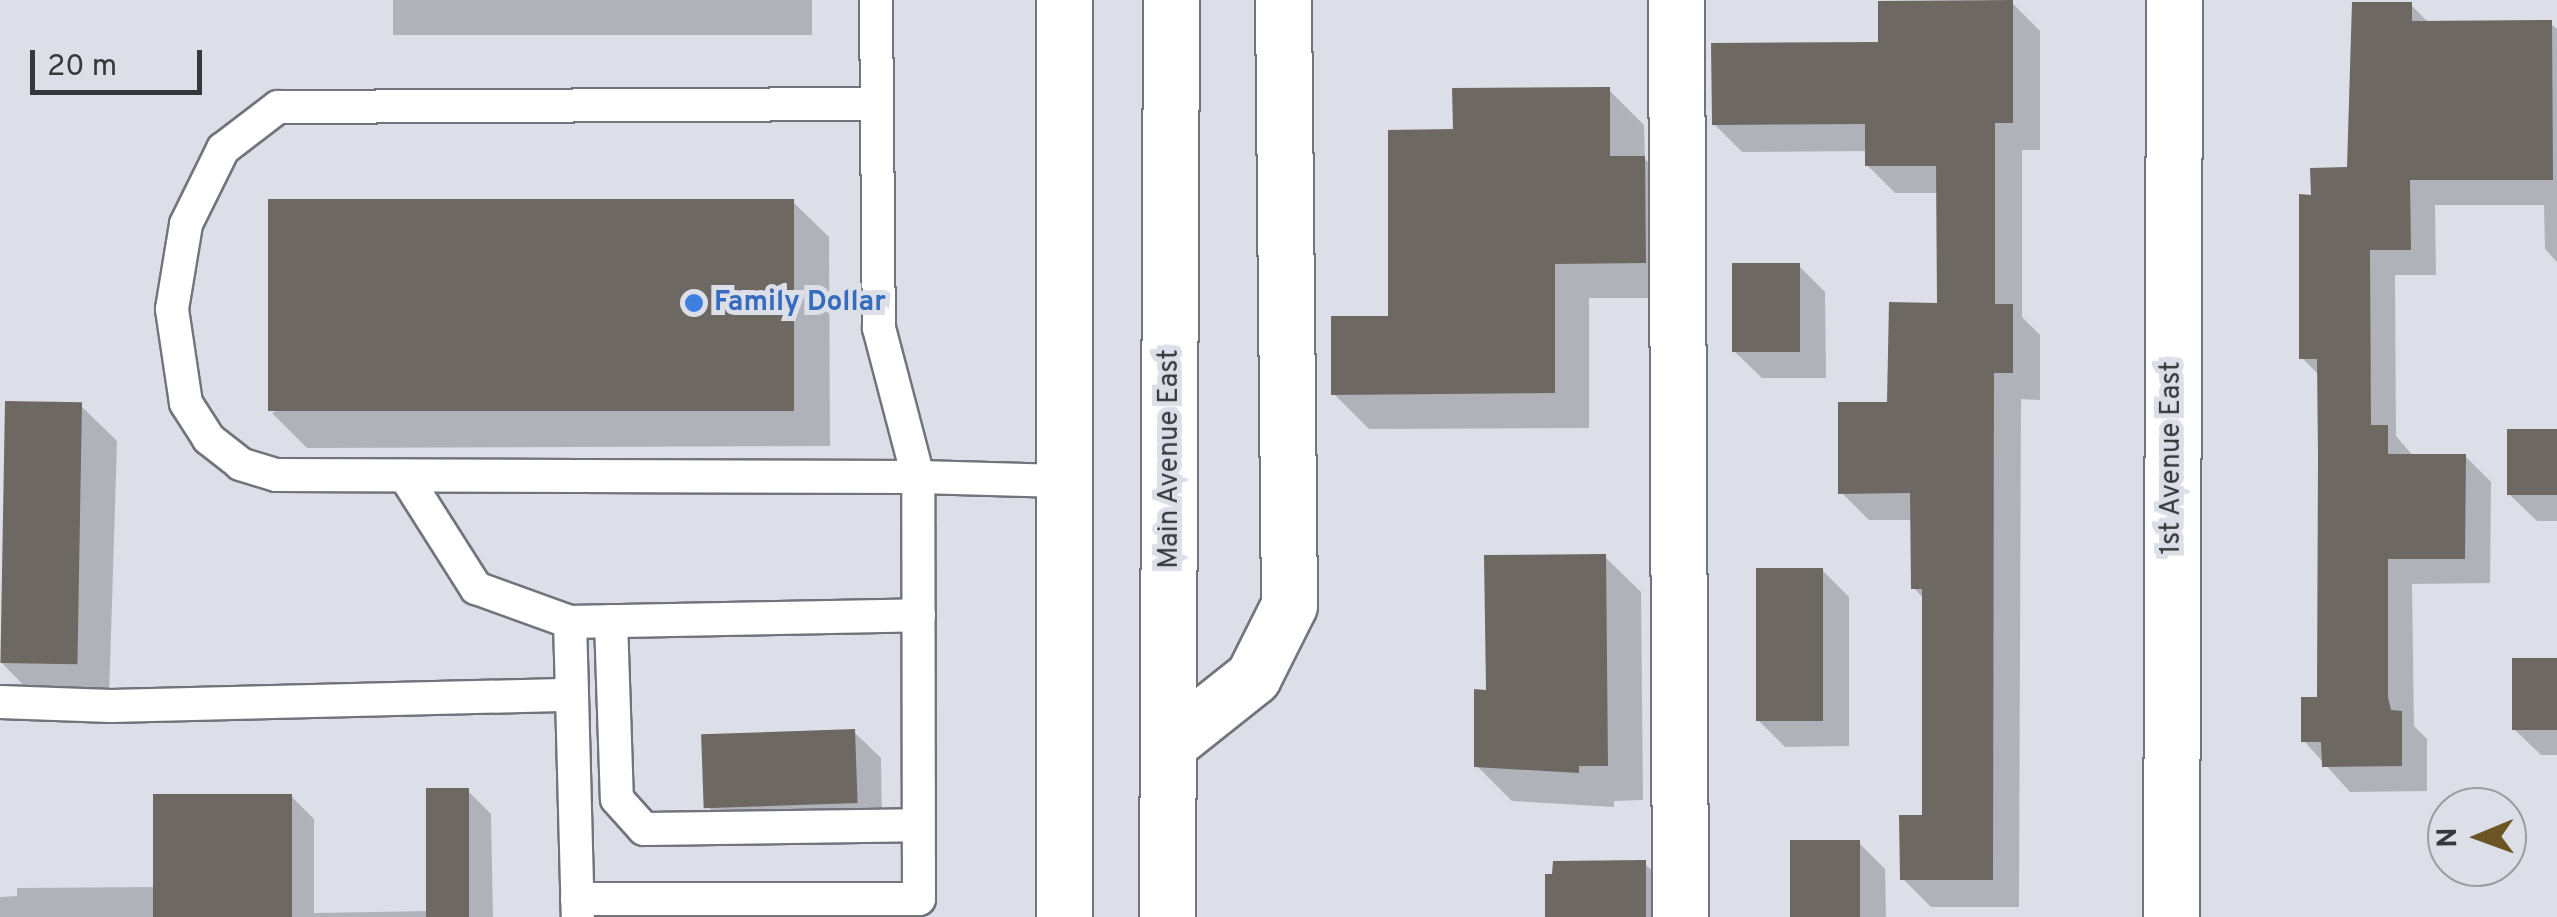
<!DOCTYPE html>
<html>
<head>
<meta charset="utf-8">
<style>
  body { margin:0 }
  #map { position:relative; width:2557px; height:917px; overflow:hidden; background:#dddfe8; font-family:Overpass,sans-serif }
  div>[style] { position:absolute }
  .shadow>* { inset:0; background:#0003; transform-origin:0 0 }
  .building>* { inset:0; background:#6e6862; transform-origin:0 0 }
  .roads { filter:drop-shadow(2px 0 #72747c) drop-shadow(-2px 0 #72747c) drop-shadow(0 2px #72747c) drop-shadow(0 -2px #72747c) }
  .lane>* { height:32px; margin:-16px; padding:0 16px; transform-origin:16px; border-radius:16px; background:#fff }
  .street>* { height:55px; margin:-27.5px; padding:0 27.5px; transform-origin:27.5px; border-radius:27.5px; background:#fff }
  .primary>* { height:55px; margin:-27.5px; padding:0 27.5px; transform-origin:27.5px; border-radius:27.5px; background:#fff }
  .dots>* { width:28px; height:28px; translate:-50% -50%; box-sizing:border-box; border:5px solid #dddfe8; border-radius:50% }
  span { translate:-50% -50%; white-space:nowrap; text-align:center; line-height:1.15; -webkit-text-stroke:10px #dddfe8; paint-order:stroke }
  .shop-label { font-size:28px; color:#366cbe; font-weight:700 }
  .left { translate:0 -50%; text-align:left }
  .street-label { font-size:28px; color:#37383b }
  .north { position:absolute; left:2427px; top:787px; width:100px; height:100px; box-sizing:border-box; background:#dddfe8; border:2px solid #9b9ca3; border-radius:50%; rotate:269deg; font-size:28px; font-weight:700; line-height:40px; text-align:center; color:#37383b }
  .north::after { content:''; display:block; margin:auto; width:35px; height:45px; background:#6c5525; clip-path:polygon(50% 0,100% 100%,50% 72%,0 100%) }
  .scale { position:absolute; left:30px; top:50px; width:172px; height:45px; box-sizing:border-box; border:5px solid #37383b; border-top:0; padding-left:12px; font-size:30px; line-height:35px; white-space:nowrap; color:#37383b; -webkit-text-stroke:8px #dddfe8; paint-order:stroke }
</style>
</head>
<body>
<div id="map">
  <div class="shadow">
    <div style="left:393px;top:0;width:419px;height:35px"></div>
    <div style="clip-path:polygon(2012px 3px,2040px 31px,2040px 150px,2022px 150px,2022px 317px,2040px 335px,2040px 400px,2021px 399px,2019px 907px,1931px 907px,1903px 879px,1924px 818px,1924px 599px,1914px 588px,1913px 520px,1869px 520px,1841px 492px,1939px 305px,1938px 193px,1895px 193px,1867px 165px,1867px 151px,1742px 152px,1714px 124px,1880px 45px)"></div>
    <div style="clip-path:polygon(2411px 5px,2430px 24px,2550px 23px,2557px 29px,2557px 262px,2545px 249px,2544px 205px,2435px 205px,2436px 275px,2395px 275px,2396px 436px,2413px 456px,2465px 456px,2491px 482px,2490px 583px,2412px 584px,2414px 726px,2427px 739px,2427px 791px,2350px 792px,2304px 741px,2320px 699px,2319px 375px,2302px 358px,2313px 197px,2349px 169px)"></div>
    <div style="clip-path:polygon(1609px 90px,1644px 125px,1645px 159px,1680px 194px,1680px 298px,1589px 298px,1589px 428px,1369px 429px,1334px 394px,1391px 318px,1455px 132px)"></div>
    <div style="clip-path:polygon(793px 202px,829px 237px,830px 446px,307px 448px,272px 413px)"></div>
    <div style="clip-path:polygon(1799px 266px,1825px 292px,1826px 378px,1762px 378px,1735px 352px)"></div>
    <div style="clip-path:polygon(81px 406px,117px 441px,109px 699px,36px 698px,1px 662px)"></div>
    <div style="clip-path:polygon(2557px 432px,2557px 521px,2537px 521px,2510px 495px)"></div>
    <div style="clip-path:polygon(1605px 557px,1641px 592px,1643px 800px,1614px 801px,1614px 807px,1512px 801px,1477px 766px,1488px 692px)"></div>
    <div style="clip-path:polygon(1822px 570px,1849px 597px,1849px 746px,1785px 747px,1758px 720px)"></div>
    <div style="clip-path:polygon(2557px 660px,2557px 755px,2541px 755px,2514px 729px)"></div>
    <div style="clip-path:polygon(854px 732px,881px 758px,882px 829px,732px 831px,705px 804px)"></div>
    <div style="clip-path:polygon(468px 791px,491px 814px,493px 917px,0 917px,0 897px,17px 896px,17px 888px,157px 887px,291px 796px,314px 819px,314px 913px,431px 911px)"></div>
    <div style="clip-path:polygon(1859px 843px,1885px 869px,1886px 917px,1793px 917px)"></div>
    <div style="clip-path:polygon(1644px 863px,1671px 889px,1671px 917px,1547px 917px,1555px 876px)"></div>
  </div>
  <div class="building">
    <div style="clip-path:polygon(2013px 0,2013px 123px,1995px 123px,1995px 304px,2013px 304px,2013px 373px,1994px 373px,1993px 880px,1900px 880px,1899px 815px,1922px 815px,1922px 589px,1911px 589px,1910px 493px,1838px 494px,1838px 402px,1887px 402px,1889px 302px,1937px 303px,1936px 166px,1865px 166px,1865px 124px,1712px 125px,1711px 43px,1878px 42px,1878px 1px)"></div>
    <div style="clip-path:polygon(2352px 2px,2412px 2px,2412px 21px,2552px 20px,2553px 180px,2410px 180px,2411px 250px,2370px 250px,2371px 425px,2388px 425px,2388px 454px,2466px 454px,2465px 559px,2388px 559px,2388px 697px,2391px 710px,2402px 711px,2402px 766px,2322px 767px,2321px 742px,2301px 742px,2301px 697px,2317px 697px,2318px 457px,2317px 359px,2299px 359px,2299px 194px,2311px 195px,2310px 168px,2347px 167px)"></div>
    <div style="clip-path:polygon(1610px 87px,1610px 156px,1645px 156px,1646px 263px,1555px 264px,1555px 393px,1331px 395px,1331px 316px,1388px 316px,1388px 130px,1453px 129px,1452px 88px)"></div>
    <div style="left:794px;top:199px;width:212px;height:526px;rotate:90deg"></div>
    <div style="left:1800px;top:263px;width:89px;height:68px;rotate:90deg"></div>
    <div style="left:5px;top:401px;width:77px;height:262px;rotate:1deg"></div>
    <div style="left:2557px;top:429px;width:66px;height:50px;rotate:90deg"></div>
    <div style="clip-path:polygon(1606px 554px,1608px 766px,1579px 766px,1579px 773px,1474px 767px,1474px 689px,1486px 690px,1484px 555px)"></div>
    <div style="left:1756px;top:568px;width:67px;height:153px"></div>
    <div style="left:2512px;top:658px;width:45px;height:72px"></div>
    <div style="left:855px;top:729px;width:74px;height:154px;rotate:88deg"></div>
    <div style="left:426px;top:788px;width:43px;height:129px"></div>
    <div style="left:292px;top:794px;width:123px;height:139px;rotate:90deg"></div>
    <div style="left:1860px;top:840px;width:77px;height:70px;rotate:90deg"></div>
    <div style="clip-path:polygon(1646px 860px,1646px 917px,1545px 917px,1545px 874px,1552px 874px,1553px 861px)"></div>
  </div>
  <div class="roads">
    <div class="lane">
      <div style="left:876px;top:0;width:328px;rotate:89.5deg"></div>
      <div style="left:879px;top:328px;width:154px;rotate:75.3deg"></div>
      <div style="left:918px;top:477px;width:145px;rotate:1.6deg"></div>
      <div style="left:405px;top:476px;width:133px;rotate:57.6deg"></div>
      <div style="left:476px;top:588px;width:100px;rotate:19.9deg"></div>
      <div style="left:570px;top:622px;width:73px;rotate:88.4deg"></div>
      <div style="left:611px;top:621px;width:178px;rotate:88.1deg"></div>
      <div style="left:617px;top:799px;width:40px;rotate:48deg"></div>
      <div style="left:644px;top:829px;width:274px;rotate:-0.8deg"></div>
      <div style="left:570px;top:622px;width:349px;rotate:-1.1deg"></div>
      <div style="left:0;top:702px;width:111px;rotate:2.1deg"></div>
      <div style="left:111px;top:706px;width:461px;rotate:-1.4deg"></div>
      <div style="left:572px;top:695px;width:222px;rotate:88.5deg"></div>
      <div style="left:577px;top:899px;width:342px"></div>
      <div style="left:919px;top:899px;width:422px;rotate:-90.1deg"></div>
      <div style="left:918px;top:477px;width:642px;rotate:-179.82deg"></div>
      <div style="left:276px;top:475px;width:37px;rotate:-163deg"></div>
      <div style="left:241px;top:464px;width:41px;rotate:-142deg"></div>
      <div style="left:209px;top:439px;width:43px;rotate:-122.6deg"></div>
      <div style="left:186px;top:403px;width:95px;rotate:-98.5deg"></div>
      <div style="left:172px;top:309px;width:86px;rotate:-80.6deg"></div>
      <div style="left:186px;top:224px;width:84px;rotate:-63.7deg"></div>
      <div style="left:223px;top:149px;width:69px;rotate:-37.4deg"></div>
      <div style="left:278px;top:107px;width:599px;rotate:-0.29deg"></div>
    </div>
    <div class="street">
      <div style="left:1676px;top:0;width:917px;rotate:89.75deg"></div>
      <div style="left:1170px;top:743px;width:106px;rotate:-38.5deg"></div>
      <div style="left:1253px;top:677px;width:80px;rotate:-63.4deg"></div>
      <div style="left:1289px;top:605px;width:605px;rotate:-90.57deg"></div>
      <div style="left:2171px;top:917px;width:917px;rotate:-89.81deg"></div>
    </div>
    <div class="primary">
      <div style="left:1064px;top:917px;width:917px;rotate:-90deg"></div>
      <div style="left:1167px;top:917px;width:917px;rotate:-89.75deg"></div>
    </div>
  </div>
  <div class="dots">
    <div style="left:694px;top:303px;background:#3f7fe0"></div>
  </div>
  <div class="shop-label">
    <span class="left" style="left:714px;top:303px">Family Dollar</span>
  </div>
  <div class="street-label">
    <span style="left:2172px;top:458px;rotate:-90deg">1st Avenue East</span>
    <span style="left:1170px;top:459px;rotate:-90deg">Main Avenue East</span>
  </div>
  <div class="north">N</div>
  <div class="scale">20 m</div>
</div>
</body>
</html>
